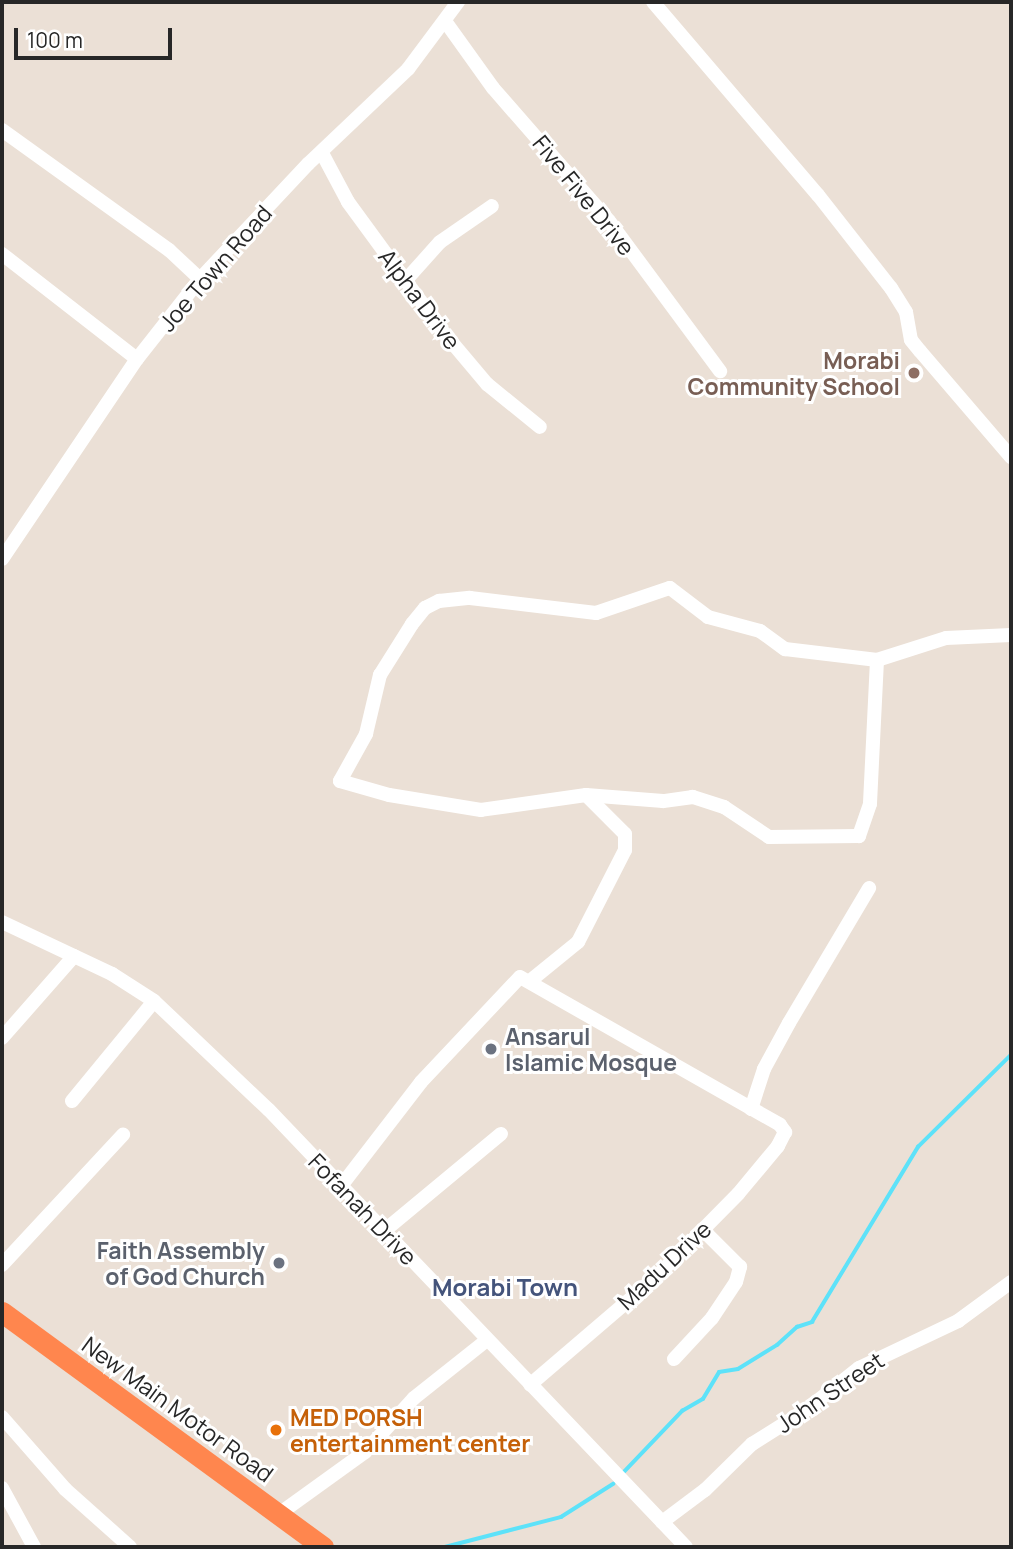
<!DOCTYPE html>
<html>
<head>
<meta charset="utf-8">
<style>
  body { margin:0 }
  #map { position:relative; width:1013px; height:1549px; overflow:hidden; background:#ebe0d6; font-family:Manrope,sans-serif }
  div>[style] { position:absolute }
  .stream>* { height:3.5px; margin:-1.75px; padding:0 1.75px; transform-origin:1.75px; border-radius:1.75px; background:#5de2f9 }
  .minor>* { height:14px; margin:-7px; padding:0 7px; transform-origin:7px; border-radius:7px; background:#fff }
  .highway>* { height:21px; margin:-10.5px; padding:0 10.5px; transform-origin:10.5px; border-radius:10.5px; background:#ff864e }
  .dots>* { width:19px; height:19px; translate:-50% -50%; box-sizing:border-box; border:4px solid #fff; border-radius:50% }
  span { translate:-50% -50%; white-space:nowrap; text-align:center; line-height:1.15; -webkit-text-stroke:6px #fff; paint-order:stroke }
  .street-label { font-size:23px; color:#272727 }
  .education-label { font-size:23px; color:#785e54; font-weight:700 }
  .right { translate:-100% -50%; text-align:right }
  .worship-label { font-size:23px; color:#5b616d; font-weight:700 }
  .left { translate:0 -50%; text-align:left }
  .food-label { font-size:23px; color:#c56008; font-weight:700 }
  .neighbourhood-label { font-size:24px; color:#44547b; font-weight:700 }
  .frame { position:absolute; inset:0; border:4px solid #272727; pointer-events:none }
  .scale { position:absolute; left:14px; top:28px; width:158px; height:32px; box-sizing:border-box; border:4px solid #272727; border-top:0; padding-left:9px; font-size:21px; line-height:24px; white-space:nowrap; color:#272727; -webkit-text-stroke:5px #fff; paint-order:stroke }
</style>
</head>
<body>
<div id="map">
  <div class="stream">
    <div style="left:623px;top:1473px;width:86px;rotate:-46.4deg"></div>
    <div style="left:682px;top:1411px;width:24px;rotate:-30deg"></div>
    <div style="left:703px;top:1399px;width:31px;rotate:-59deg"></div>
    <div style="left:719px;top:1372px;width:19px;rotate:-9deg"></div>
    <div style="left:738px;top:1369px;width:46px;rotate:-31.6deg"></div>
    <div style="left:777px;top:1345px;width:27px;rotate:-42deg"></div>
    <div style="left:797px;top:1327px;width:16px;rotate:-18deg"></div>
    <div style="left:812px;top:1322px;width:205px;rotate:-58.8deg"></div>
    <div style="left:918px;top:1147px;width:131px;rotate:-44.7deg"></div>
    <div style="left:414px;top:1547px;width:19px"></div>
    <div style="left:445px;top:1547px;width:120px;rotate:-14.5deg"></div>
    <div style="left:561px;top:1517px;width:62px;rotate:-32.4deg"></div>
  </div>
  <div class="minor">
    <div style="left:653px;top:2px;width:254px;rotate:49.5deg"></div>
    <div style="left:818px;top:195px;width:118px;rotate:51.9deg"></div>
    <div style="left:891px;top:288px;width:28px;rotate:58deg"></div>
    <div style="left:906px;top:312px;width:28px;rotate:80deg"></div>
    <div style="left:911px;top:340px;width:14px;rotate:51deg"></div>
    <div style="left:920px;top:351px;width:140px;rotate:49.4deg"></div>
    <div style="left:445px;top:21px;width:82px;rotate:54.4deg"></div>
    <div style="left:493px;top:88px;width:176px;rotate:48.9deg"></div>
    <div style="left:609px;top:221px;width:187px;rotate:53.5deg"></div>
    <div style="left:2px;top:130px;width:206px;rotate:35.7deg"></div>
    <div style="left:169px;top:250px;width:42px;rotate:43.1deg"></div>
    <div style="left:322px;top:153px;width:55px;rotate:62deg"></div>
    <div style="left:348px;top:202px;width:162px;rotate:53.8deg"></div>
    <div style="left:444px;top:333px;width:67px;rotate:49.9deg"></div>
    <div style="left:487px;top:384px;width:68px;rotate:39.1deg"></div>
    <div style="left:2px;top:254px;width:171px;rotate:37.9deg"></div>
    <div style="left:405px;top:281px;width:52px;rotate:-48.1deg"></div>
    <div style="left:440px;top:242px;width:63px;rotate:-34.7deg"></div>
    <div style="left:2px;top:559px;width:241px;rotate:-56deg"></div>
    <div style="left:137px;top:359px;width:102px;rotate:-51.8deg"></div>
    <div style="left:200px;top:279px;width:158px;rotate:-46.8deg"></div>
    <div style="left:308px;top:164px;width:138px;rotate:-43.5deg"></div>
    <div style="left:408px;top:69px;width:84px;rotate:-53.3deg"></div>
    <div style="left:877px;top:660px;width:144px;rotate:92.8deg"></div>
    <div style="left:870px;top:804px;width:34px;rotate:109deg"></div>
    <div style="left:859px;top:836px;width:90px;rotate:179.4deg"></div>
    <div style="left:769px;top:837px;width:54px;rotate:-146.3deg"></div>
    <div style="left:724px;top:807px;width:33px;rotate:-162deg"></div>
    <div style="left:693px;top:797px;width:30px;rotate:172deg"></div>
    <div style="left:663px;top:801px;width:77px;rotate:-175.5deg"></div>
    <div style="left:586px;top:795px;width:106px;rotate:171.9deg"></div>
    <div style="left:481px;top:810px;width:93px;rotate:-170.7deg"></div>
    <div style="left:389px;top:795px;width:51px;rotate:-164.1deg"></div>
    <div style="left:340px;top:781px;width:54px;rotate:-61deg"></div>
    <div style="left:366px;top:734px;width:61px;rotate:-76.7deg"></div>
    <div style="left:380px;top:675px;width:60px;rotate:-57.9deg"></div>
    <div style="left:412px;top:624px;width:21px;rotate:-51deg"></div>
    <div style="left:425px;top:608px;width:16px;rotate:-27deg"></div>
    <div style="left:439px;top:601px;width:31px;rotate:-6deg"></div>
    <div style="left:470px;top:598px;width:127px;rotate:6.8deg"></div>
    <div style="left:596px;top:613px;width:78px;rotate:-18.7deg"></div>
    <div style="left:670px;top:588px;width:48px;rotate:37.3deg"></div>
    <div style="left:708px;top:617px;width:54px;rotate:15.1deg"></div>
    <div style="left:760px;top:631px;width:31px;rotate:36deg"></div>
    <div style="left:785px;top:649px;width:93px;rotate:6.8deg"></div>
    <div style="left:877px;top:660px;width:72px;rotate:-17.7deg"></div>
    <div style="left:946px;top:638px;width:65px;rotate:-2.6deg"></div>
    <div style="left:2px;top:922px;width:122px;rotate:25.3deg"></div>
    <div style="left:112px;top:974px;width:50px;rotate:32.7deg"></div>
    <div style="left:154px;top:1001px;width:158px;rotate:43.5deg"></div>
    <div style="left:269px;top:1110px;width:604px;rotate:46.34deg"></div>
    <div style="left:530px;top:981px;width:62px;rotate:-39.1deg"></div>
    <div style="left:578px;top:942px;width:103px;rotate:-62.9deg"></div>
    <div style="left:625px;top:850px;width:16px;rotate:-90deg"></div>
    <div style="left:625px;top:834px;width:55px;rotate:-135deg"></div>
    <div style="left:2px;top:1038px;width:109px;rotate:-48.7deg"></div>
    <div style="left:72px;top:1101px;width:129px;rotate:-50.6deg"></div>
    <div style="left:751px;top:1109px;width:42px;rotate:-72deg"></div>
    <div style="left:764px;top:1069px;width:52px;rotate:-61.5deg"></div>
    <div style="left:789px;top:1023px;width:157px;rotate:-59.3deg"></div>
    <div style="left:341px;top:1186px;width:131px;rotate:-52.4deg"></div>
    <div style="left:421px;top:1082px;width:144px;rotate:-46.7deg"></div>
    <div style="left:520px;top:977px;width:299px;rotate:29.6deg"></div>
    <div style="left:780px;top:1125px;width:9px;rotate:54deg"></div>
    <div style="left:785px;top:1132px;width:16px;rotate:117deg"></div>
    <div style="left:778px;top:1146px;width:62px;rotate:129.8deg"></div>
    <div style="left:738px;top:1194px;width:115px;rotate:134.6deg"></div>
    <div style="left:657px;top:1276px;width:167px;rotate:139.4deg"></div>
    <div style="left:384px;top:1231px;width:152px;rotate:-39.7deg"></div>
    <div style="left:2px;top:1265px;width:178px;rotate:-47.1deg"></div>
    <div style="left:674px;top:1359px;width:56px;rotate:-47.2deg"></div>
    <div style="left:712px;top:1318px;width:43px;rotate:-56.3deg"></div>
    <div style="left:736px;top:1282px;width:16px;rotate:-75deg"></div>
    <div style="left:740px;top:1267px;width:52px;rotate:-135deg"></div>
    <div style="left:2px;top:1417px;width:96px;rotate:48.8deg"></div>
    <div style="left:65px;top:1489px;width:87px;rotate:41.7deg"></div>
    <div style="left:2px;top:1488px;width:67px;rotate:61.5deg"></div>
    <div style="left:279px;top:1514px;width:106px;rotate:-35.8deg"></div>
    <div style="left:365px;top:1452px;width:73px;rotate:-47.8deg"></div>
    <div style="left:414px;top:1398px;width:93px;rotate:-38.5deg"></div>
    <div style="left:662px;top:1522px;width:54px;rotate:-36.7deg"></div>
    <div style="left:705px;top:1490px;width:66px;rotate:-44.4deg"></div>
    <div style="left:752px;top:1444px;width:64px;rotate:-32.2deg"></div>
    <div style="left:806px;top:1410px;width:68px;rotate:-38.4deg"></div>
    <div style="left:859px;top:1368px;width:110px;rotate:-25.4deg"></div>
    <div style="left:958px;top:1321px;width:66px;rotate:-36.3deg"></div>
  </div>
  <div class="highway">
    <div style="left:2px;top:1312px;width:398px;rotate:36.2deg"></div>
  </div>
  <div class="dots">
    <div style="left:914px;top:373px;background:#8d6e63"></div>
    <div style="left:491px;top:1049px;background:#6b7280"></div>
    <div style="left:279px;top:1263px;background:#6b7280"></div>
    <div style="left:276px;top:1430px;background:#e8710a"></div>
  </div>
  <div class="street-label">
    <span style="left:584px;top:195px;rotate:51deg">Five Five Drive</span>
    <span style="left:215px;top:268px;rotate:-49deg">Joe Town Road</span>
    <span style="left:420px;top:299px;rotate:53deg">Alpha Drive</span>
    <span style="left:363px;top:1209px;rotate:46deg">Fofanah Drive</span>
    <span style="left:664px;top:1265px;rotate:-43deg">Madu Drive</span>
    <span style="left:830px;top:1392px;rotate:-34deg">John Street</span>
    <span style="left:178px;top:1409px;rotate:36deg">New Main Motor Road</span>
  </div>
  <div class="education-label">
    <span class="right" style="left:900px;top:373px">Morabi<br>Community School</span>
  </div>
  <div class="worship-label">
    <span class="left" style="left:505px;top:1049px">Ansarul<br>Islamic Mosque</span>
    <span class="right" style="left:265px;top:1263px">Faith Assembly<br>of God Church</span>
  </div>
  <div class="food-label">
    <span class="left" style="left:290px;top:1430px">MED PORSH<br>entertainment center</span>
  </div>
  <div class="neighbourhood-label">
    <span style="left:505px;top:1287px">Morabi Town</span>
  </div>
  <div class="frame"></div>
  <div class="scale">100 m</div>
</div>
</body>
</html>
